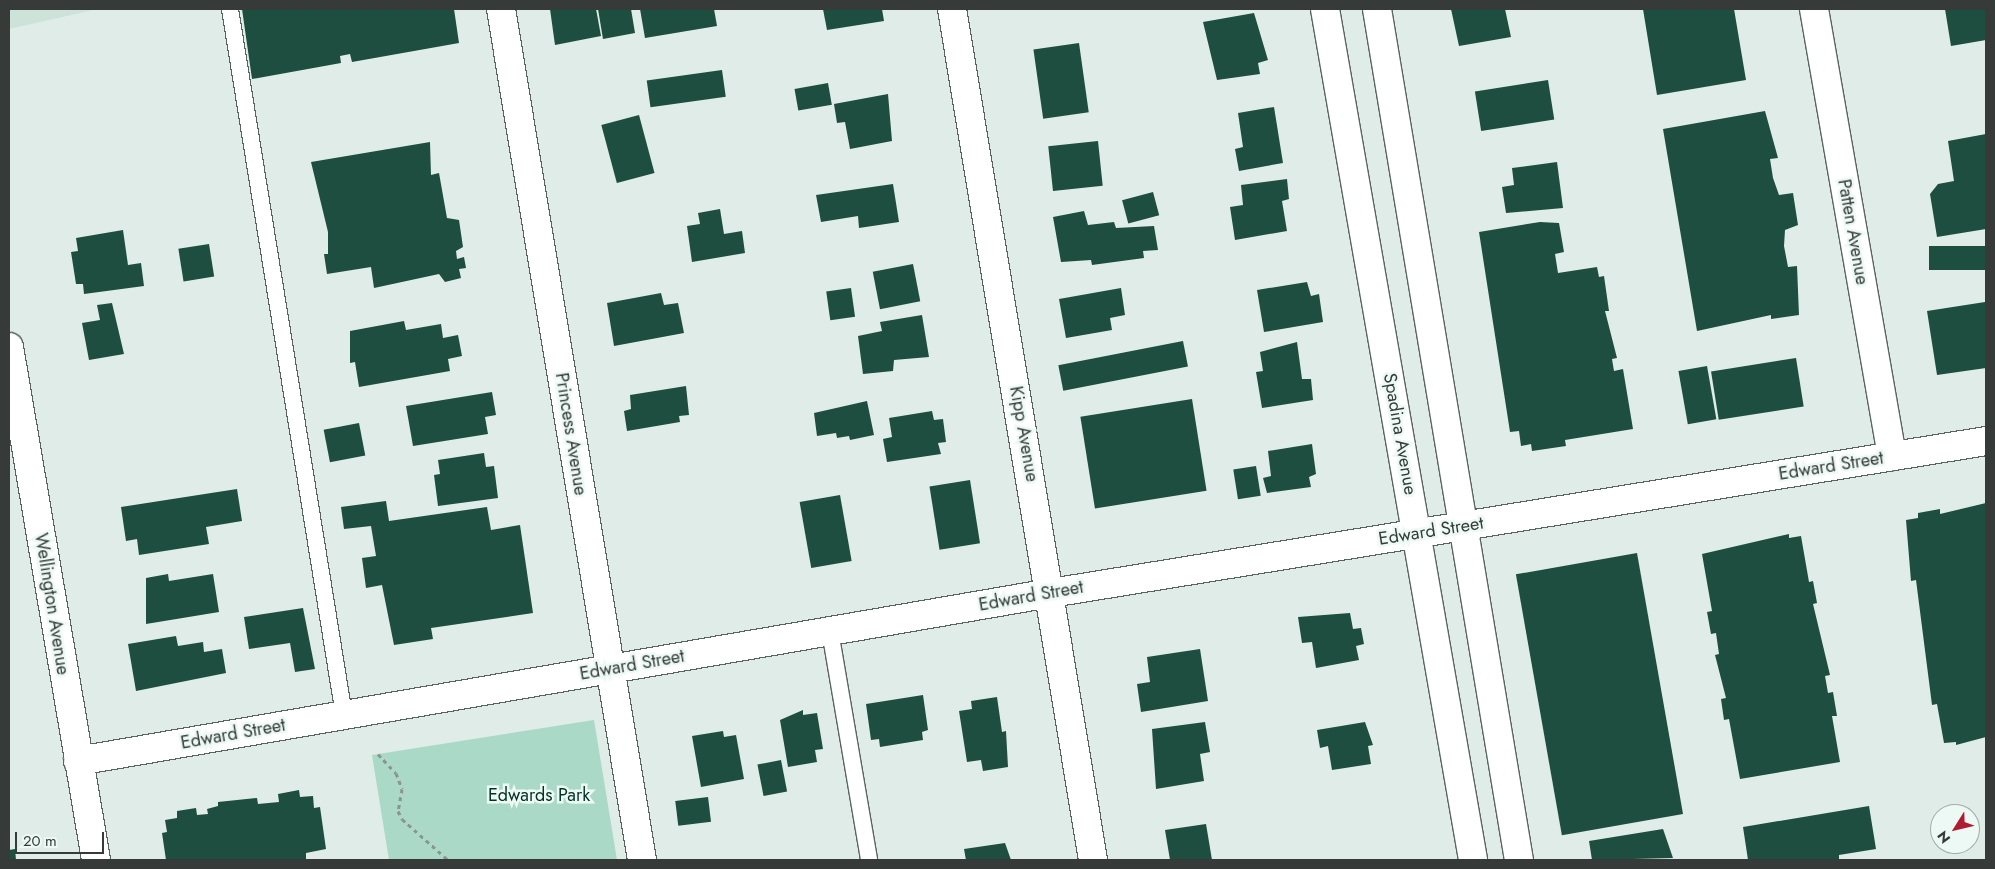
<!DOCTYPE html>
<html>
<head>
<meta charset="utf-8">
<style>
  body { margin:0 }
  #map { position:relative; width:1995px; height:869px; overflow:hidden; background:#dfece7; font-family:Jost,sans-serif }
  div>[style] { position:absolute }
  .built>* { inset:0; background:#cde3da }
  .green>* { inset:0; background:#aad9c8 }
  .building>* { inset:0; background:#1d4e3f; transform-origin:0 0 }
  .path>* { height:3px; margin-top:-1.5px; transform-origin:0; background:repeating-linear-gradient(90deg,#8b9491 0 4px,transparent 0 8px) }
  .roads { filter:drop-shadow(1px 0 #59645f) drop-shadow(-1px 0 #59645f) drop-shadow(0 1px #59645f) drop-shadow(0 -1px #59645f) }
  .service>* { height:16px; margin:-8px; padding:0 8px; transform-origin:8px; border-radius:8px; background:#fff }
  .minor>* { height:28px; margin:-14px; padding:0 14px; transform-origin:14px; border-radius:14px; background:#fff }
  .tertiary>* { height:28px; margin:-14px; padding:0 14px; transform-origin:14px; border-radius:14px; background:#fff }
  span { translate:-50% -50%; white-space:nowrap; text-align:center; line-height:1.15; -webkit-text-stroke:5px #edf9f4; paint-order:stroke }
  .street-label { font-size:18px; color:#363b39 }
  .park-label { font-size:18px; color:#023125 }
  .frame { position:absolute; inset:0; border:10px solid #363b39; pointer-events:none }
  .north { position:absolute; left:1930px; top:804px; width:50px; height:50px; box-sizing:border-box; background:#edf9f4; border:1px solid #a4ada9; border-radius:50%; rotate:234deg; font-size:14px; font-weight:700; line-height:20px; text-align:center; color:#363b39 }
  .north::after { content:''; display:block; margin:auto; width:18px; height:22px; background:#af1c31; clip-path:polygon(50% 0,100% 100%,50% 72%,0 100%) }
  .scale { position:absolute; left:15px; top:832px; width:89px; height:22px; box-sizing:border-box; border:2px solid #363b39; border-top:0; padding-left:6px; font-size:15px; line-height:18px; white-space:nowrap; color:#363b39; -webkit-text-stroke:4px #edf9f4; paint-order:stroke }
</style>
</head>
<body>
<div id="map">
  <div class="built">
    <div style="clip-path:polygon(9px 9px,98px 9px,9px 29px)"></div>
  </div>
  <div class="green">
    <div style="clip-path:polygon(594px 720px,617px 860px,389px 860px,372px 755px)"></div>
  </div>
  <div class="building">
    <div style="clip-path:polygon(242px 9px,454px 9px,459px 43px,352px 62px,350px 54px,340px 56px,341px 63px,252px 79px)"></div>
    <div style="clip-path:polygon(550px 9px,596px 9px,601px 36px,555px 45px)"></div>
    <div style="clip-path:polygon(598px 9px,631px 9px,635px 33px,603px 39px)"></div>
    <div style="clip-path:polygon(640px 9px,714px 9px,717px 26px,645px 38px)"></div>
    <div style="clip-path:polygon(823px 9px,882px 9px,884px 21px,827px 30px)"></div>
    <div style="clip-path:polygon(1451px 9px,1505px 9px,1511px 37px,1459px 46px)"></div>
    <div style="clip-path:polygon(1643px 9px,1734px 9px,1746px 80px,1657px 95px)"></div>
    <div style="clip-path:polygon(1945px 9px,1986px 9px,1986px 40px,1951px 46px)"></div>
    <div style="clip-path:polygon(1254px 13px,1268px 60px,1258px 63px,1260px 74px,1217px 80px,1203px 22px)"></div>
    <div style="left:1079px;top:43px;width:70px;height:46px;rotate:82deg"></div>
    <div style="left:722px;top:70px;width:27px;height:76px;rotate:82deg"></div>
    <div style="left:1548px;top:80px;width:40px;height:74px;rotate:81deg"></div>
    <div style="left:828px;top:83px;width:22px;height:34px;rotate:80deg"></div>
    <div style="clip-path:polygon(888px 94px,892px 141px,850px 149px,845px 122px,837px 123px,834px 104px)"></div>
    <div style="clip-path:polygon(1274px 107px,1283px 163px,1239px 171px,1235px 149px,1243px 147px,1238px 113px)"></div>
    <div style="clip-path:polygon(1765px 111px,1778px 158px,1770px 159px,1773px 178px,1779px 195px,1793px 193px,1798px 225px,1785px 230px,1784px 246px,1788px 267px,1797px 266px,1799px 315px,1771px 319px,1771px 315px,1697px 331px,1663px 129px)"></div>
    <div style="left:639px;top:115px;width:60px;height:39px;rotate:75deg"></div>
    <div style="clip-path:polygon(1986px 134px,1986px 229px,1937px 237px,1930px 194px,1938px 184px,1954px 181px,1948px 141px)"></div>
    <div style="left:1098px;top:141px;width:45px;height:50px;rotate:84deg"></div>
    <div style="clip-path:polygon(430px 142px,431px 175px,439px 173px,447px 218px,459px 220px,463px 247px,456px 251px,457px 259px,464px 257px,466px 268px,459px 269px,461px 278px,445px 282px,439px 274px,374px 288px,371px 267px,327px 274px,324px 254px,328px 254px,328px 232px,311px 162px)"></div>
    <div style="clip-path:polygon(1557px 162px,1563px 208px,1506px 213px,1502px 187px,1514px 185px,1512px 168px)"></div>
    <div style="clip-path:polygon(1287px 179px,1289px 199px,1282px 201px,1287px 231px,1235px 240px,1230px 207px,1243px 205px,1241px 185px)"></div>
    <div style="clip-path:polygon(893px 184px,899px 222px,859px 228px,858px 216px,821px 222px,816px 195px)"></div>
    <div style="left:1153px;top:192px;width:24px;height:32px;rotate:75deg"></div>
    <div style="clip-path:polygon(720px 209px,724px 234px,742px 231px,745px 253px,692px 262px,687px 226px,700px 224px,698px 213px)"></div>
    <div style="clip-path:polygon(1084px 211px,1088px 225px,1114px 222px,1116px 228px,1154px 226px,1158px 250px,1143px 251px,1144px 258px,1092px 265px,1091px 260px,1061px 262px,1053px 217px)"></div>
    <div style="clip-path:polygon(1540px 222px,1559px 223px,1564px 252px,1555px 254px,1558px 273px,1597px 267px,1599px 277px,1604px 276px,1609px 311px,1605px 311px,1617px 358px,1612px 359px,1614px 371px,1623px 369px,1633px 429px,1565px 440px,1566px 446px,1532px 451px,1531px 444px,1521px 446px,1519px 431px,1510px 432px,1479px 232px)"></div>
    <div style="clip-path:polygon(123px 230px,128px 265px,141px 263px,144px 286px,84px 294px,83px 284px,76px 284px,71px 252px,78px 251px,76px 238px)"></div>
    <div style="left:209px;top:244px;width:33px;height:31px;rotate:81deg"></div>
    <div style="left:1986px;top:246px;width:24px;height:57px;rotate:90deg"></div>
    <div style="left:913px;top:264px;width:38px;height:41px;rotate:79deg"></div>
    <div style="clip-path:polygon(1307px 282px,1311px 296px,1319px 294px,1323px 322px,1264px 332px,1257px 290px)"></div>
    <div style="left:851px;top:288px;width:29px;height:25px;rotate:82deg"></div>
    <div style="clip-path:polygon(1121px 288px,1125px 315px,1110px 318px,1112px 330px,1066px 338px,1059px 299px)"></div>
    <div style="clip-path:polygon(661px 293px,664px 305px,678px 303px,684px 333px,614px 346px,607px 303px)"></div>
    <div style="clip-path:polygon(1985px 302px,1986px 368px,1937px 375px,1927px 311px)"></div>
    <div style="clip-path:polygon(112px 303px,124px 354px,89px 360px,82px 323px,100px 320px,97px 305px)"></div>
    <div style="clip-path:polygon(922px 315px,929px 357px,894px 360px,893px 371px,863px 374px,858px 336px,882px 331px,880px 322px)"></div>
    <div style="clip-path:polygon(404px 321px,406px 330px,441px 324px,443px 338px,458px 335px,462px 356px,448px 359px,450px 371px,359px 387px,355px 362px,350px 363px,350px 331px)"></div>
    <div style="left:1183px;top:341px;width:26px;height:127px;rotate:79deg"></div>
    <div style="clip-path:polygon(1297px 342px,1302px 379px,1311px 379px,1313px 400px,1262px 408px,1256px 372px,1263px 371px,1260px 352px)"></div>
    <div style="left:1796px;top:358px;width:49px;height:86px;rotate:81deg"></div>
    <div style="left:1707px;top:366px;width:54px;height:29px;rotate:80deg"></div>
    <div style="clip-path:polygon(686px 386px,689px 415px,679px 416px,680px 422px,627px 431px,624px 411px,631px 409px,630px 395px)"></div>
    <div style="clip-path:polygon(492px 392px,496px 415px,485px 417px,488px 434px,413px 446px,406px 406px)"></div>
    <div style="left:1192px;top:399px;width:93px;height:113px;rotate:81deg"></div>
    <div style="clip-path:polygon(867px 401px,874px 435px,850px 440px,849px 436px,837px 438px,836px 433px,817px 436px,814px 413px)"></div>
    <div style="clip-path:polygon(932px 411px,934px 420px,943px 419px,946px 442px,938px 443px,941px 454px,887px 462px,883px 439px,892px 437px,889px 418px)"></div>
    <div style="left:359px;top:423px;width:33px;height:36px;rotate:79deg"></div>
    <div style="clip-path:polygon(1312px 444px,1316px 474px,1309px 477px,1311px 487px,1267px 493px,1263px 478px,1271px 476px,1268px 451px)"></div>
    <div style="clip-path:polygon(484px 453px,486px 467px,494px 466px,498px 498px,438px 506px,434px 475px,440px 474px,438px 460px)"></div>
    <div style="left:1256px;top:466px;width:30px;height:23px;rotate:81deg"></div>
    <div style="left:970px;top:480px;width:64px;height:41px;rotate:81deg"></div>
    <div style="clip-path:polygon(237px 489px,242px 521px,206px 527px,209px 544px,139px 555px,137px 539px,126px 541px,121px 507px)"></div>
    <div style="left:840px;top:495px;width:67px;height:41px;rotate:80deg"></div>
    <div style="clip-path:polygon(386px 501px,389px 521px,487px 507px,491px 530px,520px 525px,533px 613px,431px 628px,433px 639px,394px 645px,382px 585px,366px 588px,362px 558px,376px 556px,371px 526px,344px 529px,341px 507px)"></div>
    <div style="clip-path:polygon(1986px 503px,1986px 737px,1956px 745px,1956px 742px,1944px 743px,1937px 704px,1932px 705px,1916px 580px,1911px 581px,1906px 520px,1918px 518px,1918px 513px,1940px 509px,1940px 514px)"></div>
    <div style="clip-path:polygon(1789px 534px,1789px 538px,1801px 536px,1809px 582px,1813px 581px,1817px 603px,1813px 604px,1830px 675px,1825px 676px,1828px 693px,1833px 692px,1837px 716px,1832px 716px,1840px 762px,1740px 779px,1729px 719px,1724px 720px,1721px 699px,1726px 698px,1715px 655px,1719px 654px,1716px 633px,1711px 634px,1707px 612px,1712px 611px,1702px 554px)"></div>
    <div style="left:1637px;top:553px;width:265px;height:123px;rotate:80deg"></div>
    <div style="clip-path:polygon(168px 574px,169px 581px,213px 574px,219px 612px,146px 624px,146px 578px)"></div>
    <div style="clip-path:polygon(303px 608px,315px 669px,295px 672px,290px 643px,249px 649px,244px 617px)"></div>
    <div style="clip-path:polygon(1350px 613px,1353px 629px,1361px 628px,1364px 644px,1356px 646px,1359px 660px,1316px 668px,1312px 642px,1302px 643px,1298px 617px)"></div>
    <div style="clip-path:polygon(176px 636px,178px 646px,203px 642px,204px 652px,222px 649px,226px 673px,136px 691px,128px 644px)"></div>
    <div style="clip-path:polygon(1200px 649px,1208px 701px,1141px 712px,1137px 684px,1150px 682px,1147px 657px)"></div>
    <div style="clip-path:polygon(923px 695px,928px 730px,922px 732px,923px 740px,880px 747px,879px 739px,871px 740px,866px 704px)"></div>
    <div style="clip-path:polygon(997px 697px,1002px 732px,1006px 731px,1008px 767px,983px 771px,981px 760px,967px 762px,959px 711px,972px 709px,971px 701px)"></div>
    <div style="clip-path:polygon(803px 710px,803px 715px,817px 713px,823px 749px,815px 750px,817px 762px,788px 767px,780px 720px)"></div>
    <div style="clip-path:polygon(1205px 722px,1210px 752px,1200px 754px,1204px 781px,1156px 789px,1152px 729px)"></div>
    <div style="clip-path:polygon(1365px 722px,1373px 745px,1368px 746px,1371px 764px,1332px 770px,1328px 746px,1320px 748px,1317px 730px)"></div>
    <div style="clip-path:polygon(723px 731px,724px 737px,736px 735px,744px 779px,701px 787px,692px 736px)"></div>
    <div style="left:781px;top:760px;width:32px;height:24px;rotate:79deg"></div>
    <div style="clip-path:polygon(299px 790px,300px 797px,313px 796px,314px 808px,320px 807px,326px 849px,306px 853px,306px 860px,166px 860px,162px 833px,167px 832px,165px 820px,177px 818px,177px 811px,196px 808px,197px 815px,208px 814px,207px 809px,218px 806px,218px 802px,257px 798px,258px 804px,279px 802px,278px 794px)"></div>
    <div style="left:708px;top:797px;width:25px;height:33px;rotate:83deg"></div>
    <div style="clip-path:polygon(1869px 806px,1876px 849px,1839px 855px,1839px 860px,1748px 860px,1743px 827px)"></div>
    <div style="clip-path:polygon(1206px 824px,1212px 860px,1170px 860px,1165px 830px)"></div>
    <div style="clip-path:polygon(1663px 829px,1673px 858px,1592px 860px,1589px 841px)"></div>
    <div style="clip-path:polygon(1005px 843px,1011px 860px,966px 860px,964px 849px)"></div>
    <div style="clip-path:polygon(15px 849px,16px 860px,9px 860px,9px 850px)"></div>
  </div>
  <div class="path">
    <div style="left:378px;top:754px;width:26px;rotate:47deg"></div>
    <div style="left:396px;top:773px;width:17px;rotate:69deg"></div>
    <div style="left:402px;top:789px;width:22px;rotate:100deg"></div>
    <div style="left:398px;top:811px;width:9px;rotate:63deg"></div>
    <div style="left:402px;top:819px;width:62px;rotate:41.7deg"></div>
  </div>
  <div class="roads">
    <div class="service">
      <div style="left:230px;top:9px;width:715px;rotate:80.83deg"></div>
      <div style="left:830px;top:631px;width:232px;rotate:80.3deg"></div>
    </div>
    <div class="minor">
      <div style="left:501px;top:9px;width:863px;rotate:80.59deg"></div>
      <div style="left:952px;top:9px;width:863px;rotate:80.59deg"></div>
      <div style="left:1814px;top:9px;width:454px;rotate:80.1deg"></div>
      <div style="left:78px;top:761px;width:987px;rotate:-9.8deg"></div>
      <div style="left:1051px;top:593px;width:947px;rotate:-9.23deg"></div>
    </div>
    <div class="tertiary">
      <div style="left:1325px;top:9px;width:864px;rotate:80.13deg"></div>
      <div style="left:1377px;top:9px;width:863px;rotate:80.53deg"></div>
      <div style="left:9px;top:347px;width:520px;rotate:80.37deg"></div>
    </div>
  </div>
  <div class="street-label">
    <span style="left:1853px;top:232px;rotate:80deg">Patten Avenue</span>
    <span style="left:571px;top:434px;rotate:81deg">Princess Avenue</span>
    <span style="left:1024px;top:434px;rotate:80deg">Kipp Avenue</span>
    <span style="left:1400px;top:434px;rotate:80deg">Spadina Avenue</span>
    <span style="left:1831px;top:466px;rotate:-9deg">Edward Street</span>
    <span style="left:1431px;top:531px;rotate:-9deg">Edward Street</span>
    <span style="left:1031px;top:596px;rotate:-10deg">Edward Street</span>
    <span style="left:52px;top:604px;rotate:81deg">Wellington Avenue</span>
    <span style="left:632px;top:665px;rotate:-10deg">Edward Street</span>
    <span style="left:233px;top:734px;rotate:-10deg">Edward Street</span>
  </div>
  <div class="park-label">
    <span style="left:539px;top:795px">Edwards Park</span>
  </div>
  <div class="frame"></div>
  <div class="north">N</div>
  <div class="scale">20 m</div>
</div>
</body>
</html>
